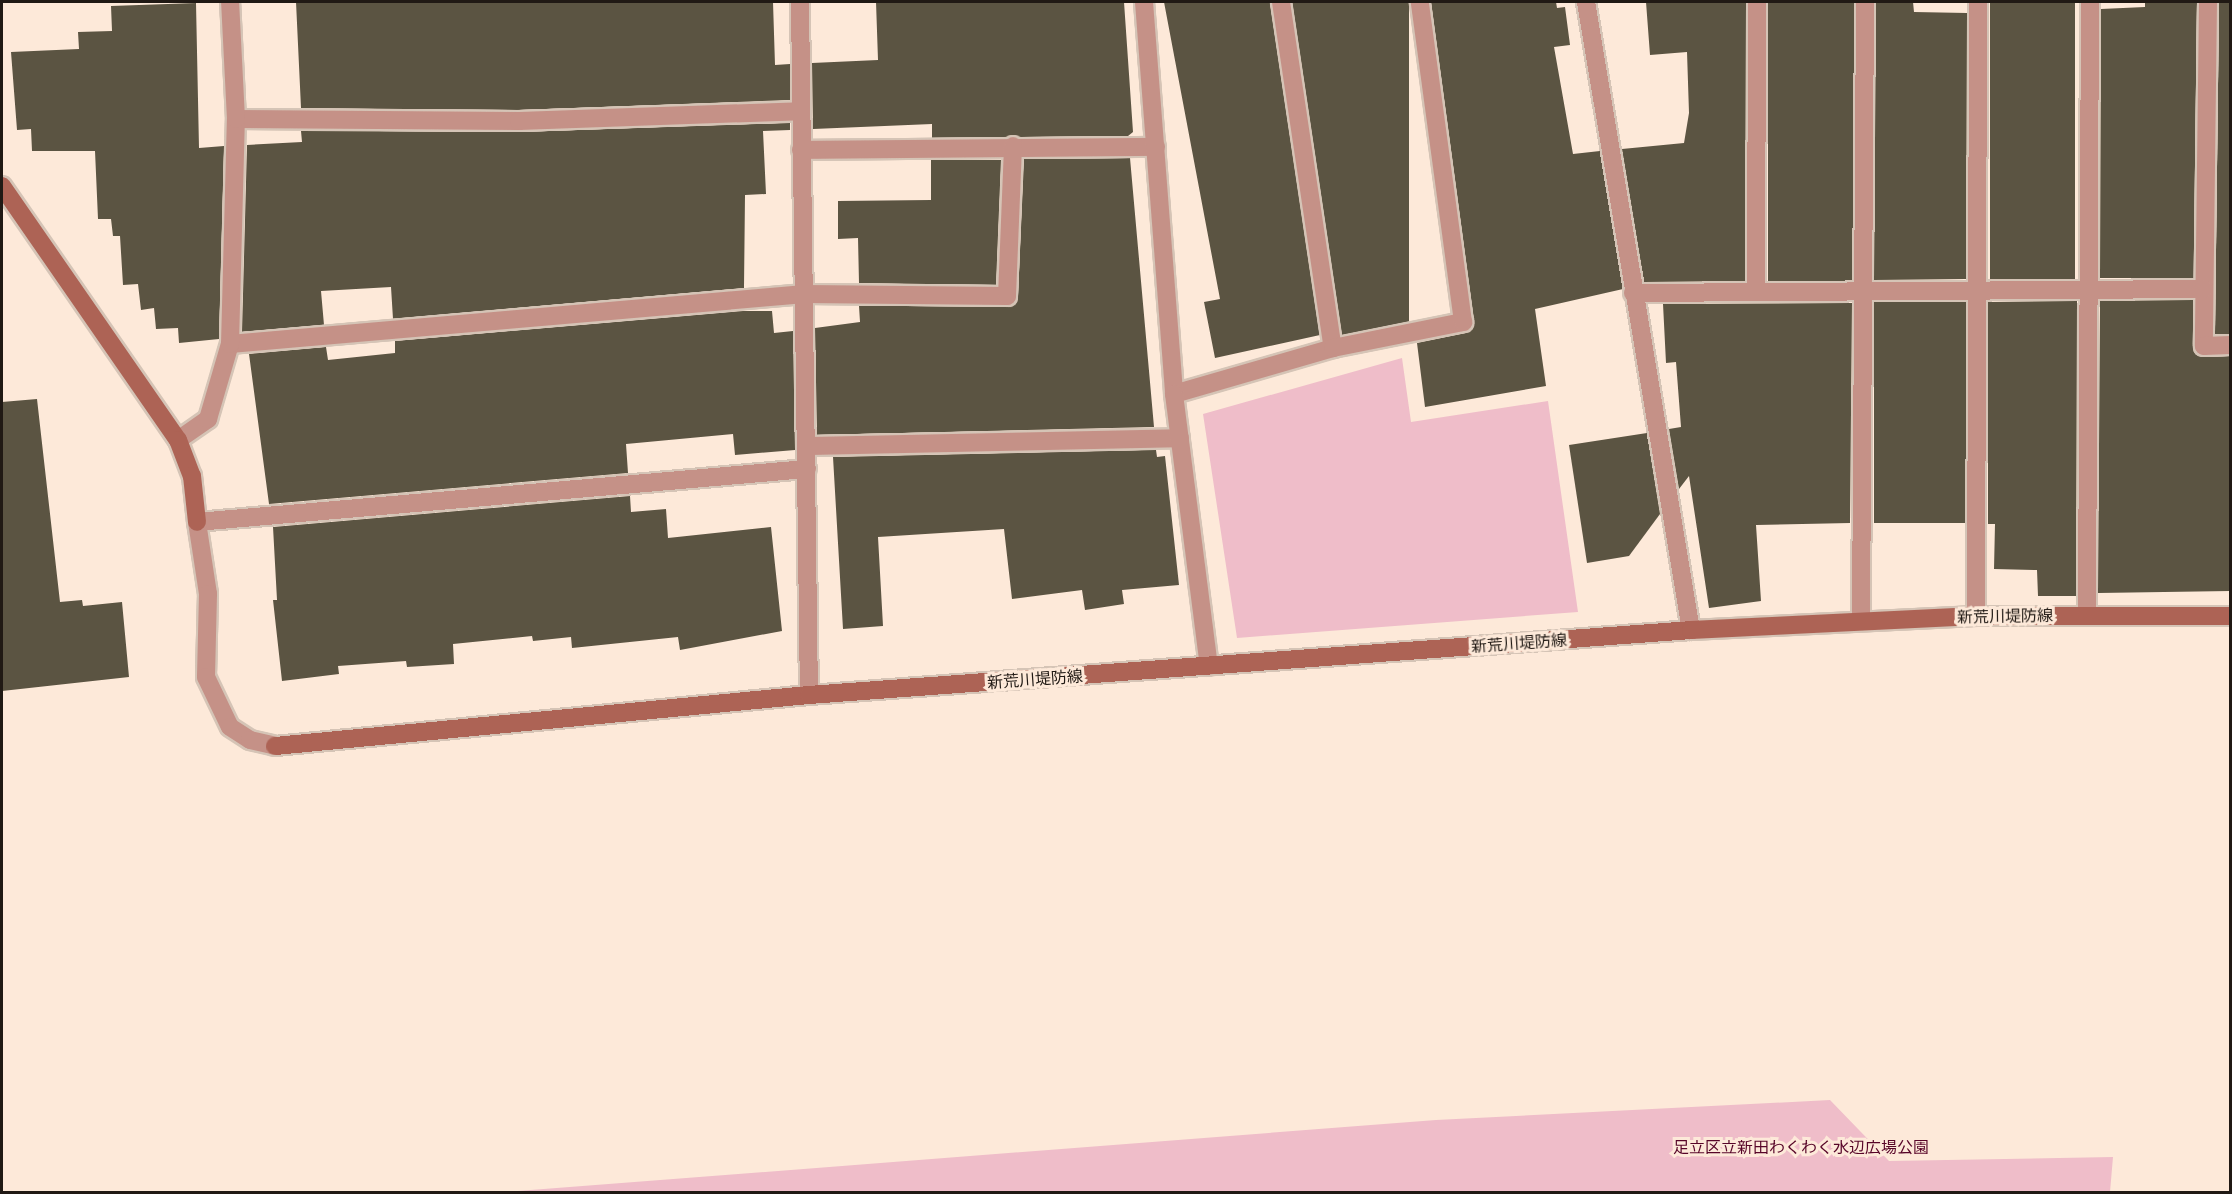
<!DOCTYPE html>
<html>
<head>
<meta charset="utf-8">
<style>
  body { margin:0 }
  #map { position:relative; width:2232px; height:1194px; overflow:hidden; background:#fde9d9; font-family:Commissioner,"Noto Sans JP",sans-serif }
  div>[style] { position:absolute }
  .green>* { inset:0; background:#efbdc9 }
  .building>* { inset:0; background:#5b5442; transform-origin:0 0 }
  .roads { filter:drop-shadow(2px 0 #d5c4b6) drop-shadow(-2px 0 #d5c4b6) drop-shadow(0 2px #d5c4b6) drop-shadow(0 -2px #d5c4b6) }
  .lane>* { height:18px; margin:-9px; padding:0 9px; transform-origin:9px; border-radius:9px; background:#c59187 }
  .street>* { height:18px; margin:-9px; padding:0 9px; transform-origin:9px; border-radius:9px; background:#c59187 }
  .secondary>* { height:18px; margin:-9px; padding:0 9px; transform-origin:9px; border-radius:9px; background:#ad6355 }
  span { translate:-50% -50%; white-space:nowrap; text-align:center; line-height:1.15; -webkit-text-stroke:6px #fde9d9; paint-order:stroke }
  .street-label { font-size:16px; color:#201914 }
  .park-label { font-size:16px; color:#570528 }
  .frame { position:absolute; inset:0; border:3px solid #201914; pointer-events:none }
</style>
</head>
<body>
<div id="map">
  <div class="green">
    <div style="clip-path:polygon(1402px 358px,1411px 422px,1548px 401px,1578px 612px,1237px 638px,1203px 414px)"></div>
    <div style="clip-path:polygon(1830px 1100px,1889px 1161px,2113px 1157px,2110px 1192px,506px 1192px,1436px 1120px)"></div>
  </div>
  <div class="building">
    <div style="clip-path:polygon(296px 2px,773px 2px,775px 65px,790px 64px,790px 100px,519px 110px,301px 108px)"></div>
    <div style="clip-path:polygon(876px 2px,1124px 2px,1133px 132px,1128px 136px,932px 138px,932px 124px,813px 129px,812px 63px,878px 60px)"></div>
    <div style="clip-path:polygon(1164px 2px,1270px 2px,1320px 335px,1215px 358px,1204px 302px,1220px 299px)"></div>
    <div style="left:1292px;top:2px;width:117px;height:333px"></div>
    <div style="clip-path:polygon(1431px 2px,1556px 2px,1557px 8px,1565px 7px,1570px 45px,1554px 47px,1573px 154px,1600px 151px,1623px 289px,1535px 309px,1546px 386px,1425px 407px,1417px 343px,1466px 333px,1474px 321px)"></div>
    <div style="clip-path:polygon(1646px 2px,1746px 2px,1745px 281px,1644px 282px,1622px 149px,1684px 143px,1689px 113px,1687px 52px,1650px 55px)"></div>
    <div style="left:1768px;top:2px;width:86px;height:279px"></div>
    <div style="clip-path:polygon(1876px 2px,1913px 2px,1914px 12px,1967px 13px,1966px 279px,1874px 280px)"></div>
    <div style="left:2075px;top:2px;width:277px;height:85px;rotate:90deg"></div>
    <div style="clip-path:polygon(2145px 2px,2197px 2px,2194px 278px,2100px 278px,2101px 9px,2145px 7px)"></div>
    <div style="clip-path:polygon(2219px 2px,2230px 2px,2230px 334px,2215px 334px)"></div>
    <div style="clip-path:polygon(196px 3px,199px 148px,224px 146px,219px 339px,179px 343px,178px 328px,156px 329px,154px 308px,141px 310px,138px 284px,123px 285px,120px 236px,113px 236px,111px 219px,98px 219px,95px 151px,32px 151px,31px 129px,17px 130px,11px 52px,79px 49px,78px 32px,112px 31px,111px 6px)"></div>
    <div style="clip-path:polygon(790px 123px,790px 130px,763px 131px,766px 194px,745px 195px,744px 288px,393px 319px,391px 287px,321px 291px,324px 325px,242px 332px,247px 145px,302px 142px,301px 131px,519px 132px)"></div>
    <div style="clip-path:polygon(1130px 158px,1154px 427px,817px 435px,815px 328px,860px 322px,859px 306px,1012px 306px,1018px 296px,1024px 159px)"></div>
    <div style="clip-path:polygon(931px 160px,1001px 160px,996px 285px,859px 283px,858px 238px,838px 239px,838px 201px,931px 200px)"></div>
    <div style="clip-path:polygon(2193px 300px,2195px 352px,2204px 357px,2230px 356px,2230px 591px,2098px 593px,2100px 301px)"></div>
    <div style="clip-path:polygon(2077px 301px,2076px 596px,2038px 596px,2037px 570px,1994px 569px,1995px 524px,1988px 524px,1988px 302px)"></div>
    <div style="left:1966px;top:302px;width:221px;height:92px;rotate:90deg"></div>
    <div style="clip-path:polygon(1852px 303px,1850px 523px,1756px 525px,1761px 601px,1709px 608px,1689px 476px,1679px 489px,1669px 429px,1681px 427px,1676px 362px,1666px 363px,1663px 304px)"></div>
    <div style="clip-path:polygon(743px 311px,772px 311px,774px 333px,793px 331px,795px 450px,735px 455px,733px 434px,626px 444px,628px 473px,269px 504px,249px 354px,326px 347px,328px 360px,395px 353px,395px 341px)"></div>
    <div style="clip-path:polygon(37px 399px,60px 602px,82px 600px,83px 606px,122px 602px,129px 677px,2px 691px,2px 402px)"></div>
    <div style="clip-path:polygon(1647px 433px,1660px 514px,1629px 556px,1587px 563px,1569px 445px)"></div>
    <div style="clip-path:polygon(1156px 450px,1157px 457px,1165px 456px,1179px 585px,1122px 590px,1124px 604px,1085px 610px,1082px 590px,1012px 599px,1004px 529px,878px 537px,883px 626px,843px 629px,833px 457px)"></div>
    <div style="clip-path:polygon(630px 496px,631px 512px,666px 509px,668px 538px,771px 527px,782px 631px,680px 650px,678px 637px,572px 648px,571px 637px,533px 641px,532px 636px,453px 644px,454px 664px,407px 667px,406px 661px,338px 666px,339px 674px,282px 681px,273px 600px,277px 600px,273px 527px)"></div>
  </div>
  <div class="roads">
    <div class="lane">
      <div style="left:1281px;top:2px;width:350px;rotate:81.5deg"></div>
      <div style="left:2208px;top:2px;width:344px;rotate:90.7deg"></div>
      <div style="left:2204px;top:346px;width:26px;rotate:-2deg"></div>
      <div style="left:236px;top:119px;width:283px;rotate:0.4deg"></div>
      <div style="left:519px;top:121px;width:281px;rotate:-2deg"></div>
      <div style="left:801px;top:150px;width:355px;rotate:-0.5deg"></div>
      <div style="left:1756px;top:292px;width:290px;rotate:-89.8deg"></div>
      <div style="left:1633px;top:293px;width:571px;rotate:-0.4deg"></div>
      <div style="left:230px;top:344px;width:577px;rotate:-4.97deg"></div>
      <div style="left:805px;top:294px;width:202px;rotate:0.6deg"></div>
      <div style="left:1007px;top:296px;width:150px;rotate:-87.7deg"></div>
      <div style="left:1174px;top:394px;width:166px;rotate:-16.1deg"></div>
      <div style="left:1333px;top:348px;width:133px;rotate:-11.3deg"></div>
      <div style="left:1463px;top:322px;width:323px;rotate:-97.7deg"></div>
      <div style="left:807px;top:446px;width:373px;rotate:-1.2deg"></div>
      <div style="left:197px;top:522px;width:612px;rotate:-4.97deg"></div>
      <div style="left:2087px;top:614px;width:612px;rotate:-89.72deg"></div>
      <div style="left:1976px;top:616px;width:614px;rotate:-89.81deg"></div>
      <div style="left:1861px;top:620px;width:618px;rotate:-89.63deg"></div>
    </div>
    <div class="street">
      <div style="left:800px;top:2px;width:693px;rotate:89.26deg"></div>
      <div style="left:1144px;top:2px;width:393px;rotate:85.6deg"></div>
      <div style="left:1174px;top:394px;width:274px;rotate:82.7deg"></div>
      <div style="left:1586px;top:2px;width:637px;rotate:80.51deg"></div>
      <div style="left:178px;top:440px;width:37px;rotate:-35deg"></div>
      <div style="left:208px;top:419px;width:78px;rotate:-73.7deg"></div>
      <div style="left:230px;top:344px;width:225px;rotate:-88.5deg"></div>
      <div style="left:236px;top:119px;width:117px;rotate:-92.9deg"></div>
      <div style="left:197px;top:522px;width:73px;rotate:81.3deg"></div>
      <div style="left:208px;top:594px;width:83px;rotate:91.4deg"></div>
      <div style="left:206px;top:677px;width:55px;rotate:64.4deg"></div>
      <div style="left:230px;top:727px;width:24px;rotate:33deg"></div>
      <div style="left:250px;top:740px;width:26px;rotate:13deg"></div>
    </div>
    <div class="secondary">
      <div style="left:2px;top:186px;width:309px;rotate:55.3deg"></div>
      <div style="left:178px;top:440px;width:39px;rotate:69deg"></div>
      <div style="left:192px;top:476px;width:46px;rotate:83.8deg"></div>
      <div style="left:275px;top:746px;width:536px;rotate:-5.46deg"></div>
      <div style="left:809px;top:695px;width:884px;rotate:-4.21deg"></div>
      <div style="left:1691px;top:630px;width:285px;rotate:-2.8deg"></div>
      <div style="left:1976px;top:616px;width:254px"></div>
    </div>
  </div>
  <div class="street-label">
    <span style="left:2005px;top:616px;rotate:-1deg">新荒川堤防線</span>
    <span style="left:1519px;top:643px;rotate:-4deg">新荒川堤防線</span>
    <span style="left:1035px;top:679px;rotate:-4deg">新荒川堤防線</span>
  </div>
  <div class="park-label">
    <span style="left:1801px;top:1147px">足立区立新田わくわく水辺広場公園</span>
  </div>
  <div class="frame"></div>
</div>
</body>
</html>
